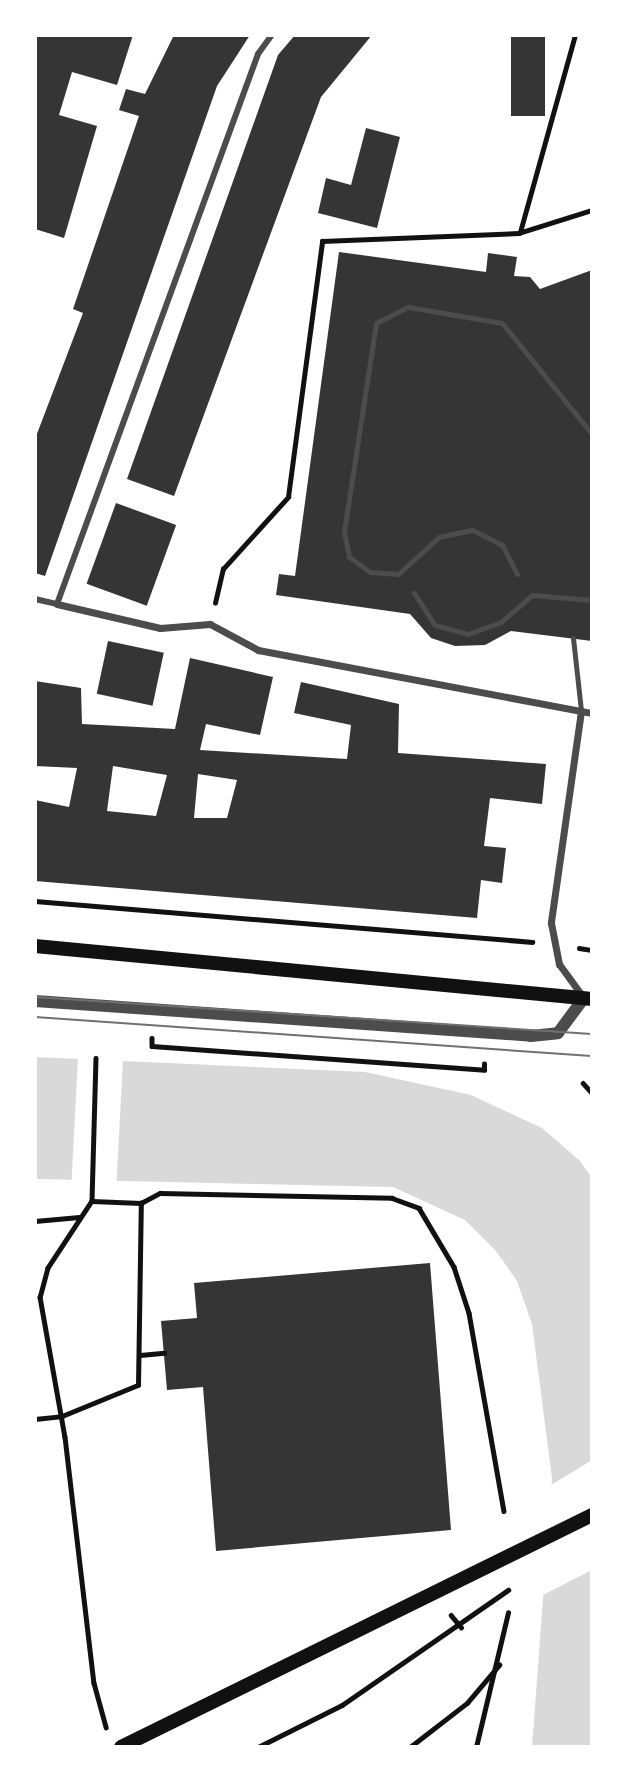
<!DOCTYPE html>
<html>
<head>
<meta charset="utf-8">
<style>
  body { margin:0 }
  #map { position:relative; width:627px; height:1782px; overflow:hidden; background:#fff; font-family:Signika,sans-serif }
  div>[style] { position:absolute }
  .water>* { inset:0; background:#d9d9d9 }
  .pier>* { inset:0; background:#fff; transform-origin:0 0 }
  .building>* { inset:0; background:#353535; transform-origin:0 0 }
  .path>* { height:4.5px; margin:-2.25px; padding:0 2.25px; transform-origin:2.25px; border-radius:2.25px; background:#111 }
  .service>* { height:5px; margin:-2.5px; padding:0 2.5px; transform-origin:2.5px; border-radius:2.5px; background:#4c4c4c }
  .pedestrian>* { height:6px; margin:-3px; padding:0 3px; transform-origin:3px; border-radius:3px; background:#4c4c4c }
  .minor>* { height:7px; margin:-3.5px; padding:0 3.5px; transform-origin:3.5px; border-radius:3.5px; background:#4c4c4c }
  .tertiary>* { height:12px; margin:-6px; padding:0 6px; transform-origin:6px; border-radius:6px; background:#4c4c4c }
  .secondary>* { height:14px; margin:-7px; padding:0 7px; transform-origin:7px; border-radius:7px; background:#111 }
  .tram>* { height:2px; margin:-1px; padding:0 1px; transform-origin:1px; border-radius:1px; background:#707070 }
  span { translate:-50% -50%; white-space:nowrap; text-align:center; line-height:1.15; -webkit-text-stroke:6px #fff; paint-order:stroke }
  .frame { position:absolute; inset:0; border:37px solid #fff; pointer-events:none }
</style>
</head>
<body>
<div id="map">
  <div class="water">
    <div style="clip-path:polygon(35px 1057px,365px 1072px,471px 1095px,542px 1128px,580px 1161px,592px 1178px,592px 1747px,532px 1747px,552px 1478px,532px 1324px,517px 1281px,496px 1251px,465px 1220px,393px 1187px,35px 1179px)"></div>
  </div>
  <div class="pier">
    <div style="left:78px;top:1058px;width:45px;height:124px;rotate:3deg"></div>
    <div style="clip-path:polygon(592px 1460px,592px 1570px,541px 1596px,548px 1487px)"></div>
  </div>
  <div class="building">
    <div style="clip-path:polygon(35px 35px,133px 35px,117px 85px,72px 72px,59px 115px,97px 126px,64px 238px,35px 229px)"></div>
    <div style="clip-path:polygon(174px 35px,250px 35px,217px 86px,45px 576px,35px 573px,35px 439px,83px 313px,73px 309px,139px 116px,119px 110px,126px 89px,145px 94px)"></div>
    <div style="clip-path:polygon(295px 35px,372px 35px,321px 97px,174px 496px,127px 479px,278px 55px)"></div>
    <div style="left:511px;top:35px;width:34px;height:81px"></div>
    <div style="clip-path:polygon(366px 128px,400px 137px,377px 228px,318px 213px,326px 178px,351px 185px)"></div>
    <div style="clip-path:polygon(339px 252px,486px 272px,488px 253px,517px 257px,514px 276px,530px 277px,540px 289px,592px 270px,592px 641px,511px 631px,485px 645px,455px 646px,431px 638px,410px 614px,276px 595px,279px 574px,295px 576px)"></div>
    <div style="left:116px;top:503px;width:64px;height:86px;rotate:20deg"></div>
    <div style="left:108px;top:641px;width:57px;height:54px;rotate:12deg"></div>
    <div style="clip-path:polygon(evenodd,190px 658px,273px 677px,260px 735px,206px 724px,200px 750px,347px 759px,351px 725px,294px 713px,301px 682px,399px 704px,398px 753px,546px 764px,542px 804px,490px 798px,484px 846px,506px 848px,502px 883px,481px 880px,477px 918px,35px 881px,35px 800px,69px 807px,77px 768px,35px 766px,35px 681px,81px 688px,82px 724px,175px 729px,190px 658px,113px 766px,167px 775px,156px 816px,107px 811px,113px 766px,190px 658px,198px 774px,237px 780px,227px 818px,194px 818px,198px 774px)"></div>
    <div style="clip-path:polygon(430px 1263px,451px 1530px,216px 1551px,203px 1387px,167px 1390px,161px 1321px,197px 1318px,194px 1283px)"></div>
  </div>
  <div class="path">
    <div style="left:520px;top:232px;width:205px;rotate:-74.4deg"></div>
    <div style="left:215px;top:603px;width:35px;rotate:-77deg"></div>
    <div style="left:223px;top:569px;width:97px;rotate:-47.9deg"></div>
    <div style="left:288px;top:497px;width:258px;rotate:-82.4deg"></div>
    <div style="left:322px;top:241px;width:197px;rotate:-2.3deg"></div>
    <div style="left:519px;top:233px;width:77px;rotate:-17.5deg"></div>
    <div style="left:35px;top:901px;width:499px;rotate:4.7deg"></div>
    <div style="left:579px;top:948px;width:13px;rotate:9deg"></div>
    <div style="left:152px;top:1038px;width:8px;rotate:90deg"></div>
    <div style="left:152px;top:1046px;width:333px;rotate:4.1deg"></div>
    <div style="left:484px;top:1070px;width:6px;rotate:-90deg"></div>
    <div style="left:96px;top:1058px;width:143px;rotate:91.6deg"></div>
    <div style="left:92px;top:1201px;width:80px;rotate:123.3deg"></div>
    <div style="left:48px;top:1268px;width:30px;rotate:105deg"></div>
    <div style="left:40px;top:1297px;width:142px;rotate:79.9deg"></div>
    <div style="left:65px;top:1437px;width:248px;rotate:83.3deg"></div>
    <div style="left:94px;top:1683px;width:46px;rotate:74.7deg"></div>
    <div style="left:583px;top:1083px;width:13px;rotate:48deg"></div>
    <div style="left:92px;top:1201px;width:49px;rotate:2.3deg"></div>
    <div style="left:141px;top:1203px;width:21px;rotate:-28deg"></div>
    <div style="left:160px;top:1193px;width:232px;rotate:1.2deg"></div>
    <div style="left:392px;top:1198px;width:29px;rotate:20deg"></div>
    <div style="left:419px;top:1208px;width:69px;rotate:59.3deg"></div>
    <div style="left:454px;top:1267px;width:48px;rotate:71.9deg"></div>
    <div style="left:469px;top:1313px;width:201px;rotate:80deg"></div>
    <div style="left:35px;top:1221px;width:44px;rotate:-5.2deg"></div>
    <div style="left:140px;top:1355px;width:24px;rotate:-5deg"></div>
    <div style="left:35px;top:1419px;width:27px;rotate:-6deg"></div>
    <div style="left:62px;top:1416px;width:82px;rotate:-22.2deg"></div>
    <div style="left:138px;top:1385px;width:182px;rotate:-89.1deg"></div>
    <div style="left:451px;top:1615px;width:16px;rotate:50deg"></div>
    <div style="left:258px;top:1747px;width:94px;rotate:-26.6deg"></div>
    <div style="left:342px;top:1705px;width:202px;rotate:-34.7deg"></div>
    <div style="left:410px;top:1747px;width:72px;rotate:-37.7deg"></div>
    <div style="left:467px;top:1703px;width:50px;rotate:-49.9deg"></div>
    <div style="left:476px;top:1747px;width:138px;rotate:-76.6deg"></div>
  </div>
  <div class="service">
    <div style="left:517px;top:574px;width:33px;rotate:-117deg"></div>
    <div style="left:502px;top:545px;width:34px;rotate:-153deg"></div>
    <div style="left:472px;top:530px;width:34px;rotate:168deg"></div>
    <div style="left:439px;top:537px;width:55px;rotate:137.9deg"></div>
    <div style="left:398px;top:574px;width:28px;rotate:-176deg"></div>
    <div style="left:370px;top:572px;width:26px;rotate:-144deg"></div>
    <div style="left:349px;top:557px;width:25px;rotate:-101deg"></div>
    <div style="left:344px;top:532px;width:211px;rotate:-81.3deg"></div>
    <div style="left:376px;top:323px;width:36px;rotate:-27deg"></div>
    <div style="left:408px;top:307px;width:95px;rotate:9.7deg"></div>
    <div style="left:502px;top:323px;width:143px;rotate:51deg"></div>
    <div style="left:414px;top:593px;width:38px;rotate:57deg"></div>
    <div style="left:435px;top:625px;width:34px;rotate:15deg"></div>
    <div style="left:468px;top:634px;width:35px;rotate:-20deg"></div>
    <div style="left:501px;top:622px;width:41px;rotate:-41.1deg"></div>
    <div style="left:532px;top:595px;width:60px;rotate:4.8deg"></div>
    <div style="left:573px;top:638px;width:73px;rotate:83.7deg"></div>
  </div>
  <div class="pedestrian">
    <div style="left:35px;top:599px;width:23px;rotate:13deg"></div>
    <div style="left:57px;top:604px;width:586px;rotate:-69.92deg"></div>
    <div style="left:258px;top:54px;width:24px;rotate:-54deg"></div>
  </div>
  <div class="minor">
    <div style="left:57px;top:604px;width:106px;rotate:13.1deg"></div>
    <div style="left:160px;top:628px;width:50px;rotate:-4.6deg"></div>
    <div style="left:210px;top:624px;width:55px;rotate:28.4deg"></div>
    <div style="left:258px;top:650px;width:340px;rotate:10.7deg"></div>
    <div style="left:581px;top:711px;width:214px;rotate:98.1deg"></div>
    <div style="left:551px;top:923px;width:42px;rotate:79deg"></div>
    <div style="left:559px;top:964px;width:41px;rotate:54deg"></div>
  </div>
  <div class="tertiary">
    <div style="left:35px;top:1001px;width:497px;rotate:4deg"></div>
    <div style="left:531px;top:1036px;width:27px;rotate:-6deg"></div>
    <div style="left:558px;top:1033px;width:44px;rotate:-53.4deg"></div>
  </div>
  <div class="secondary">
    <div style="left:35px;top:946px;width:560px;rotate:5.44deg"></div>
    <div style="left:121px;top:1747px;width:525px;rotate:-26.22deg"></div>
  </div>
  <div class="tram">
    <div style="left:35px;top:997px;width:558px;rotate:3.8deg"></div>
    <div style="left:35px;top:1017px;width:558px;rotate:4.01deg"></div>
  </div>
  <div class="frame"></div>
</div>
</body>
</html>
